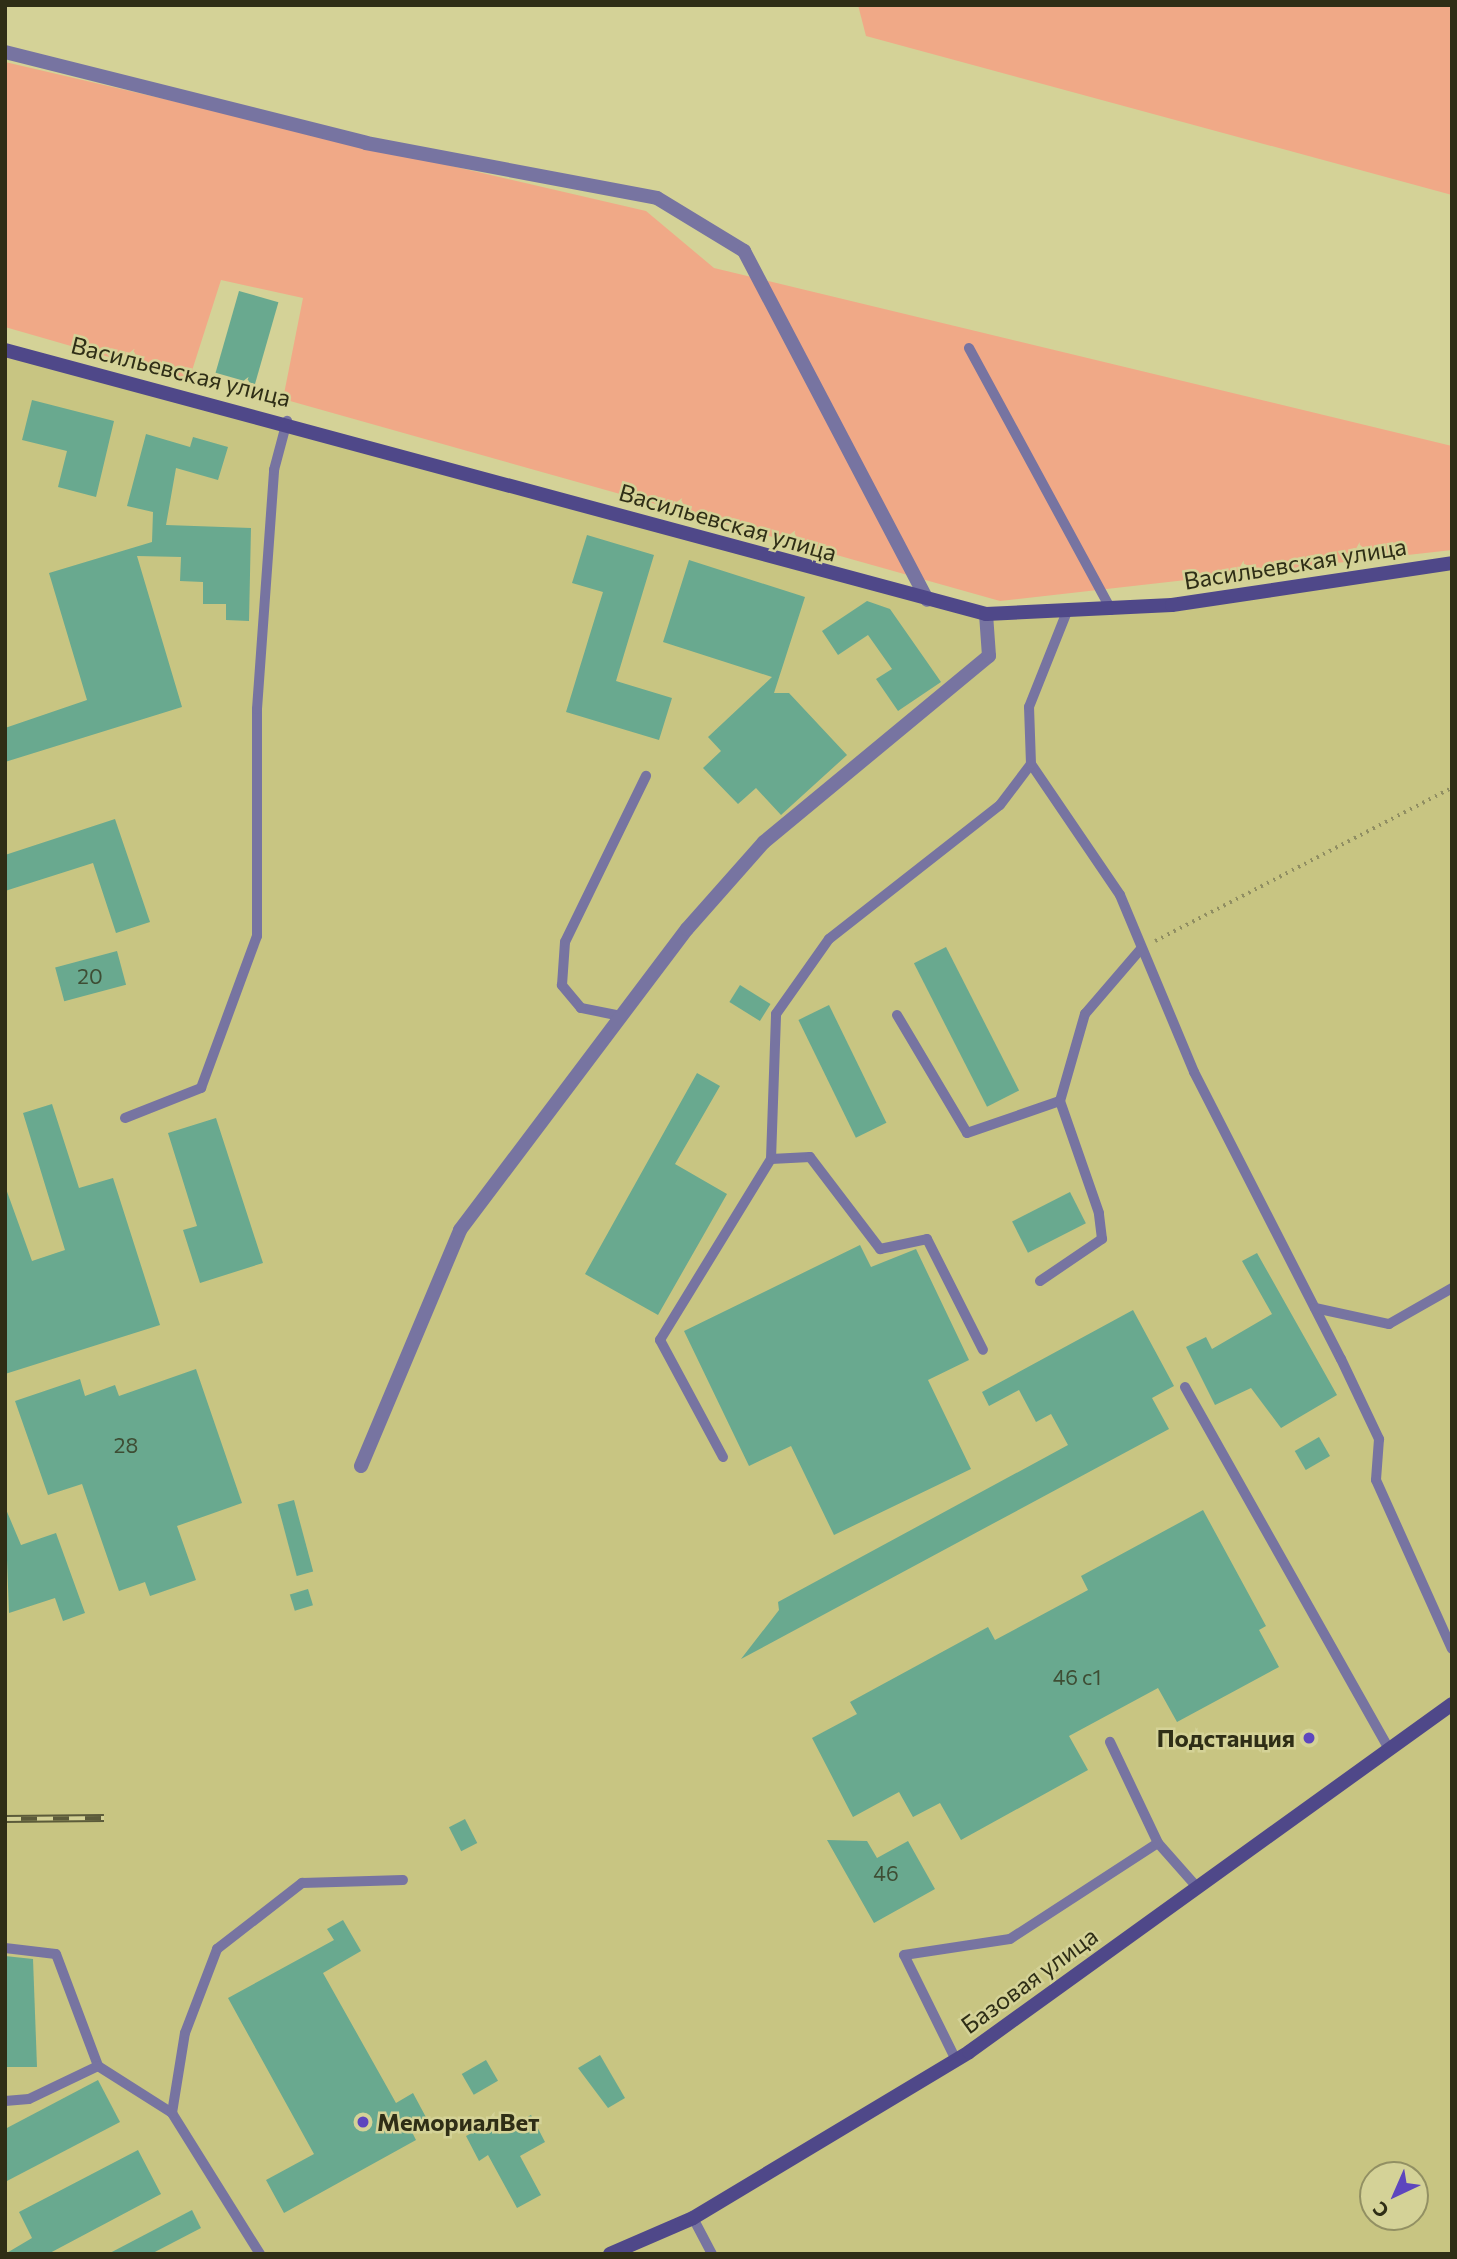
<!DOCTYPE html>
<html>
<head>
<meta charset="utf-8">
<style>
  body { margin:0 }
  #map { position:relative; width:1457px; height:2259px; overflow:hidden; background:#d4d297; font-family:Commissioner,sans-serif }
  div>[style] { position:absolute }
  .built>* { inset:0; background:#c8c582 }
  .green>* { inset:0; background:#f0a987 }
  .building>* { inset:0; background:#69a98f; transform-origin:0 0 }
  .path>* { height:3.5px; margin-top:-1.75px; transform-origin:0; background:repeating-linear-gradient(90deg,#908e62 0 2px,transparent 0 7px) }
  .lane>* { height:10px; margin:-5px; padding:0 5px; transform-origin:5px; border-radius:5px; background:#7774a1 }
  .street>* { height:14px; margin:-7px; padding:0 7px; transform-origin:7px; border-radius:7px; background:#7774a1 }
  .secondary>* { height:14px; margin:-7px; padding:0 7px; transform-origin:7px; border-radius:7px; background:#4f4889 }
  .rail>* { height:8px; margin-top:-4px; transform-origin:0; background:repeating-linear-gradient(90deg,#d4d297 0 16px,#5c5b3a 0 32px); box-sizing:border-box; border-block:2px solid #5c5b3a }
  .dots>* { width:19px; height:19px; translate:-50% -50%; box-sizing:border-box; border:4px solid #d4d297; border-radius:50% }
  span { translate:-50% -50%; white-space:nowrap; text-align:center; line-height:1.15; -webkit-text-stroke:5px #d4d297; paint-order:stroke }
  .number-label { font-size:21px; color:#3e4d34 }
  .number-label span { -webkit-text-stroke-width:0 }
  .street-label { font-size:24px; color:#2f2e16 }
  .poi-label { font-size:24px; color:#2f2e16; font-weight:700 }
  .right { translate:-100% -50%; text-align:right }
  .left { translate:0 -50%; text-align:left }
  .frame { position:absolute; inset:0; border:7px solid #2f2e16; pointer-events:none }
  .north { position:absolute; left:1359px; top:2161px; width:70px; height:70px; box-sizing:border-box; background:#d4d297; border:2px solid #929063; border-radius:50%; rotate:224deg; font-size:19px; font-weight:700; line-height:28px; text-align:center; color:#2f2e16 }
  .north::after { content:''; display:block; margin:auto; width:24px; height:32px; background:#5d46be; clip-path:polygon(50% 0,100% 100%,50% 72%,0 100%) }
</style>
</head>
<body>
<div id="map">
  <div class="built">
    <div style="clip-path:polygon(evenodd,5px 350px,986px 614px,1076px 613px,1452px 562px,1452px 2254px,5px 2254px,5px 350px,1373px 2175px,1415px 2175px,1415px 2217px,1373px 2217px,1373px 2175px)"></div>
  </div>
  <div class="green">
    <div style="clip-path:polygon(858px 5px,1452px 5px,1452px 195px,866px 36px)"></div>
    <div style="clip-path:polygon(5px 62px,646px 211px,714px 268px,1452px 446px,1452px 550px,1000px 601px,283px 399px,303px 298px,221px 280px,189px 380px,5px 327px)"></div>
  </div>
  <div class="building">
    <div style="left:239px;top:291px;width:41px;height:85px;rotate:16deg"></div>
    <div style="clip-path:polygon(32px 400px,114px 421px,96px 497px,58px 487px,67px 451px,22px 440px)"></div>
    <div style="clip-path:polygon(146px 434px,190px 447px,193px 437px,228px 447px,218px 480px,176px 468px,166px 525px,251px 528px,249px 621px,226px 620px,226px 604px,203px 604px,203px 582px,180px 581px,181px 557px,137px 556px,182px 707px,5px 762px,5px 728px,87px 700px,49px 573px,152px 542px,153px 512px,127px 506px)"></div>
    <div style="clip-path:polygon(587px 535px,654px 555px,616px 681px,672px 698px,659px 740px,566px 712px,603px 592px,572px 583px)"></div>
    <div style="clip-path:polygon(689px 560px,805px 597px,774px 693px,789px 693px,847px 755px,781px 815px,756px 788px,738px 804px,703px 768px,721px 751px,708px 737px,772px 677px,663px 642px)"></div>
    <div style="clip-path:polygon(867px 601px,890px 609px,941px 682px,898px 711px,876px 679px,892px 669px,868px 635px,838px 655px,822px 631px)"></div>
    <div style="clip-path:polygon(115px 819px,150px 922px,116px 933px,93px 863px,5px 891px,5px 855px)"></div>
    <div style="left:946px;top:947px;width:161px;height:36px;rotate:63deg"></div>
    <div style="left:117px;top:951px;width:35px;height:64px;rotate:75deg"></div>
    <div style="left:740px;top:985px;width:36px;height:20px;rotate:32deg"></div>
    <div style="left:829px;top:1005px;width:131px;height:34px;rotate:64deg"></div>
    <div style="clip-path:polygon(697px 1073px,720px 1086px,675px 1164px,727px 1194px,658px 1315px,585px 1274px)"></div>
    <div style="clip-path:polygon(52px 1104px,79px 1188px,113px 1178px,160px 1325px,5px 1374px,5px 1186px,32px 1261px,65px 1250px,23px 1113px)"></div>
    <div style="clip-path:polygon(216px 1118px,263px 1263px,200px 1283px,183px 1230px,197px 1226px,168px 1133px)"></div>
    <div style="left:1070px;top:1192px;width:35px;height:65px;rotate:63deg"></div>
    <div style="clip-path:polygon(860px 1245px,871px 1267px,916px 1249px,969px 1360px,928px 1380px,971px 1469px,834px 1535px,791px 1446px,749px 1466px,684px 1331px)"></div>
    <div style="clip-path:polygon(1257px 1253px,1337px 1395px,1281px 1428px,1251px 1388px,1215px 1405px,1186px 1347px,1206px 1337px,1212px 1349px,1272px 1314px,1242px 1261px)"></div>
    <div style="clip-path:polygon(1133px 1310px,1174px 1386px,1152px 1398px,1169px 1429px,741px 1659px,779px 1610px,778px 1602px,1068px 1445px,1051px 1414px,1036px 1422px,1019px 1390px,989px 1406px,982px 1392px)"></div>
    <div style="clip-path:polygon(196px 1369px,242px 1503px,177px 1526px,196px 1580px,150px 1596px,145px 1582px,119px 1591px,82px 1484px,48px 1495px,15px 1401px,80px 1379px,85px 1396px,115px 1385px,119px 1396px)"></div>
    <div style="left:1319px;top:1437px;width:22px;height:28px;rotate:60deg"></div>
    <div style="left:294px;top:1500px;width:74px;height:17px;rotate:75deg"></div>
    <div style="clip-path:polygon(5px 1507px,21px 1545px,56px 1533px,85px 1613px,63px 1621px,55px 1598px,9px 1613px)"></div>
    <div style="clip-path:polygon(1203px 1510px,1266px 1626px,1259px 1630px,1279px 1667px,1177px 1722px,1158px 1688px,1069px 1736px,1088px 1770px,961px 1840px,940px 1803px,913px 1817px,899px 1792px,853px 1817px,812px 1738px,857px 1714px,850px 1702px,988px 1627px,995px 1640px,1088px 1590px,1081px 1576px)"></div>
    <div style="left:308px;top:1589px;width:17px;height:19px;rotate:73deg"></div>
    <div style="left:465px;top:1819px;width:27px;height:18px;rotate:63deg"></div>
    <div style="clip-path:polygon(827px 1840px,867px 1841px,877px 1858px,908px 1841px,935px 1889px,874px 1923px)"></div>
    <div style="clip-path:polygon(343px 1920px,361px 1951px,323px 1973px,396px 2103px,413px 2093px,428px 2121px,411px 2130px,416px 2140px,284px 2213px,266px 2180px,314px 2154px,228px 1998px,334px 1940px,327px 1929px)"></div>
    <div style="clip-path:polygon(5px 1956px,33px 1959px,37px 2067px,5px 2067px)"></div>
    <div style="clip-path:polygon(600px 2055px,625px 2098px,608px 2108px,578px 2068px)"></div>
    <div style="left:486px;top:2060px;width:24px;height:28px;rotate:60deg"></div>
    <div style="clip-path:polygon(98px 2080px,120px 2122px,5px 2182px,5px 2129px)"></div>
    <div style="clip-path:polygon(531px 2115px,545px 2142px,520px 2156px,541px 2195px,517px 2208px,488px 2155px,479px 2161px,466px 2136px,494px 2121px,500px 2132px)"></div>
    <div style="clip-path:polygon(138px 2150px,161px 2194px,48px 2254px,5px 2254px,32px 2238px,19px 2212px)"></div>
    <div style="clip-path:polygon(192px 2210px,201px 2228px,151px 2254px,108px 2254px)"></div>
  </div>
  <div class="path">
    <div style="left:1155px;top:941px;width:334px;rotate:-27.3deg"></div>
  </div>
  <div class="lane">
    <div style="left:969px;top:348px;width:298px;rotate:61.5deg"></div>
    <div style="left:1031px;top:764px;width:158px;rotate:55.8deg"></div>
    <div style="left:1120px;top:895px;width:192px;rotate:67.3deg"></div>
    <div style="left:1194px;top:1072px;width:322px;rotate:62.9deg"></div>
    <div style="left:1341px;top:1359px;width:89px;rotate:64.6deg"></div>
    <div style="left:1379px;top:1439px;width:41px;rotate:94.2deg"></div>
    <div style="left:1376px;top:1480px;width:185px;rotate:65.8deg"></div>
    <div style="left:897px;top:1015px;width:137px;rotate:59.3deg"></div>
    <div style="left:967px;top:1133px;width:98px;rotate:-19deg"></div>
    <div style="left:1060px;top:1101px;width:91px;rotate:-74deg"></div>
    <div style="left:1085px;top:1014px;width:86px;rotate:-49.3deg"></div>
    <div style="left:621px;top:1016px;width:41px;rotate:-168.7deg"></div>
    <div style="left:581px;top:1008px;width:30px;rotate:-130deg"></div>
    <div style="left:562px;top:985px;width:43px;rotate:-86deg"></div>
    <div style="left:565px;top:942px;width:185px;rotate:-64deg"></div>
    <div style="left:125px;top:1118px;width:82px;rotate:-21.5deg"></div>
    <div style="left:201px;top:1088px;width:162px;rotate:-69.8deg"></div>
    <div style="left:257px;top:936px;width:227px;rotate:-90deg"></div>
    <div style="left:257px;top:709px;width:240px;rotate:-85.9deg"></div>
    <div style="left:274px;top:470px;width:51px;rotate:-75.1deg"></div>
    <div style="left:771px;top:1159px;width:39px;rotate:-3deg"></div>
    <div style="left:810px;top:1157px;width:116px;rotate:52.7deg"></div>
    <div style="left:880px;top:1249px;width:48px;rotate:-12deg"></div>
    <div style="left:927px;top:1239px;width:124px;rotate:63.2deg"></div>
    <div style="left:1040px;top:1281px;width:75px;rotate:-34.1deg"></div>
    <div style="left:1102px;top:1239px;width:26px;rotate:-97deg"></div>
    <div style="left:1099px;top:1213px;width:119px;rotate:-109.2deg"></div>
    <div style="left:1315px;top:1308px;width:76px;rotate:12.2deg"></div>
    <div style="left:1389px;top:1324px;width:73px;rotate:-29.7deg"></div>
    <div style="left:1185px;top:1387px;width:413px;rotate:60.6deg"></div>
    <div style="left:723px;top:1457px;width:133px;rotate:-118.3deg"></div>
    <div style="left:660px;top:1340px;width:212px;rotate:-58.5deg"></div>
    <div style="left:771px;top:1159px;width:145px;rotate:-88deg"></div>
    <div style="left:776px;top:1014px;width:92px;rotate:-54.8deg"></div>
    <div style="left:829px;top:939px;width:217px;rotate:-38.1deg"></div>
    <div style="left:1000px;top:805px;width:51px;rotate:-52.9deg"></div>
    <div style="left:1031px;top:764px;width:57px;rotate:-92deg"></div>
    <div style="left:1029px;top:707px;width:100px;rotate:-68.3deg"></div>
    <div style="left:1158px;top:1843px;width:57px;rotate:48.5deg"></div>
    <div style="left:5px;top:1948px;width:51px;rotate:6.7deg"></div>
    <div style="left:56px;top:1954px;width:120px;rotate:69.4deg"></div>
    <div style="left:98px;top:2066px;width:88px;rotate:32.4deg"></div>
    <div style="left:956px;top:2060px;width:117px;rotate:-116.3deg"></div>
    <div style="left:904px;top:1955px;width:107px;rotate:-8.6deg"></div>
    <div style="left:1010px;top:1939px;width:176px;rotate:-33deg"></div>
    <div style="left:1158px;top:1843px;width:112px;rotate:-115.4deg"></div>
    <div style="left:5px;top:2101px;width:24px;rotate:-5deg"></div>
    <div style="left:29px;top:2099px;width:76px;rotate:-25.6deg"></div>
    <div style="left:693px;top:2218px;width:41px;rotate:62.2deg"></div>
    <div style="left:260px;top:2254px;width:166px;rotate:-122deg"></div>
    <div style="left:172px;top:2113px;width:81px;rotate:-80.8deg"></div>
    <div style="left:185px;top:2033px;width:90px;rotate:-69.1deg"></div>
    <div style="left:217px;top:1949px;width:108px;rotate:-37.8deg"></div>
    <div style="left:302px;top:1883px;width:101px;rotate:-1.7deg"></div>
  </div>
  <div class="street">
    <div style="left:5px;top:52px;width:372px;rotate:14.1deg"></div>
    <div style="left:366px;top:143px;width:296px;rotate:10.7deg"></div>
    <div style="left:657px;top:198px;width:102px;rotate:31.3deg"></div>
    <div style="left:744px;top:251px;width:394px;rotate:62.3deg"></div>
    <div style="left:361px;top:1466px;width:256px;rotate:-67.2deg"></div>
    <div style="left:460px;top:1230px;width:377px;rotate:-53deg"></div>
    <div style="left:687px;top:929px;width:116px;rotate:-48.5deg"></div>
    <div style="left:764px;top:842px;width:292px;rotate:-39.6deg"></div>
    <div style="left:989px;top:656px;width:42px;rotate:-94.1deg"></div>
  </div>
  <div class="secondary">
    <div style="left:5px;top:350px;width:1016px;rotate:15.06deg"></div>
    <div style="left:986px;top:614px;width:186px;rotate:-2.8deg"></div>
    <div style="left:1172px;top:605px;width:283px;rotate:-8.5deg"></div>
    <div style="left:610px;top:2254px;width:90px;rotate:-23.4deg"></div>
    <div style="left:693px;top:2218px;width:322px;rotate:-31deg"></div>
    <div style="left:969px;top:2052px;width:595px;rotate:-35.77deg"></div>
  </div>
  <div class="rail">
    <div style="left:5px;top:1819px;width:99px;rotate:-0.6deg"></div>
  </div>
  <div class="dots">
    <div style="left:1309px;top:1738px;background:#5d46be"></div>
    <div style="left:363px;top:2122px;background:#5d46be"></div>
  </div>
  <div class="number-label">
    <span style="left:90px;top:976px">20</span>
    <span style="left:126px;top:1445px">28</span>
    <span style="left:1077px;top:1677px">46 с1</span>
    <span style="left:886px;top:1873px">46</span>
  </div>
  <div class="street-label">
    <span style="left:181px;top:371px;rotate:14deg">Васильевская улица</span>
    <span style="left:728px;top:522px;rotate:16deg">Васильевская улица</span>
    <span style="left:1295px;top:563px;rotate:-9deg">Васильевская улица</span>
    <span style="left:1029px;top:1980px;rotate:-36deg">Базовая улица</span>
  </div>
  <div class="poi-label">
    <span class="right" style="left:1295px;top:1738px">Подстанция</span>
    <span class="left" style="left:377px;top:2122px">МемориалВет</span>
  </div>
  <div class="frame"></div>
  <div class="north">С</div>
</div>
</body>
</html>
